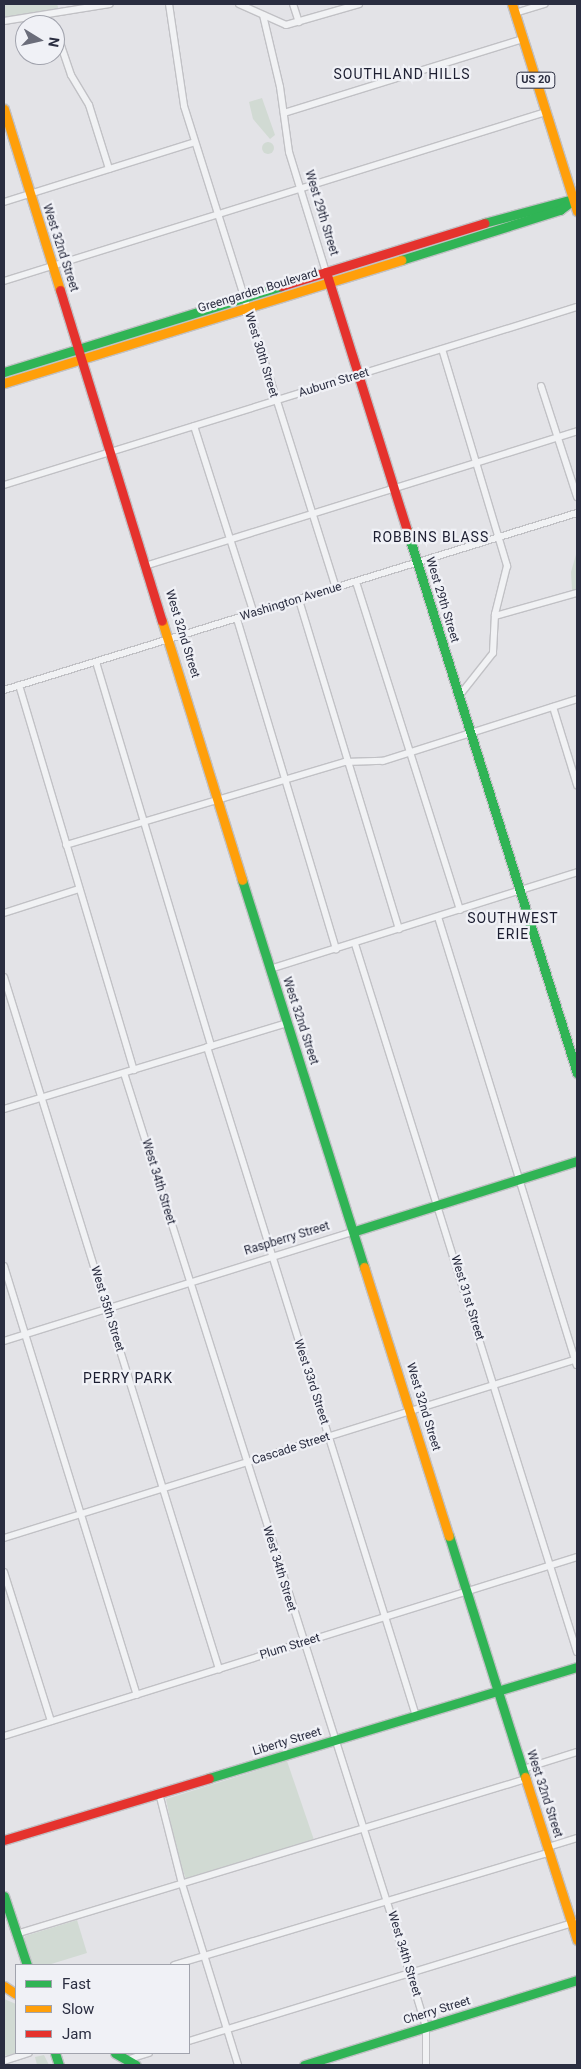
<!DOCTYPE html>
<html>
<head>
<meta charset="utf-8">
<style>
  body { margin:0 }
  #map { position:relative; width:581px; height:2069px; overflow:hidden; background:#e3e3e7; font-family:Roboto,sans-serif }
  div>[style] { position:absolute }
  .green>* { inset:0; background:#d1dad3 }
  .round { border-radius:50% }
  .roads { filter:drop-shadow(1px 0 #c1c1c5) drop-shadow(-1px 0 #c1c1c5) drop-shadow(0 1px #c1c1c5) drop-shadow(0 -1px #c1c1c5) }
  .street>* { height:6px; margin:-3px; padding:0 3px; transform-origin:3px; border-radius:3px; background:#f1f2f4 }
  .fast>* { height:9px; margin:-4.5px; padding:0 4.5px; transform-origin:4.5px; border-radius:4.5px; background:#30b455 }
  .slow>* { height:9px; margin:-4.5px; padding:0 4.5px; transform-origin:4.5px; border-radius:4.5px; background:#ff9f0a }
  .jam>* { height:9px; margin:-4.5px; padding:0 4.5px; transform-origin:4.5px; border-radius:4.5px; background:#e5322d }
  span { translate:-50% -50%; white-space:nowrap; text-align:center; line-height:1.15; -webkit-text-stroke:4.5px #f0f1f6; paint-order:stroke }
  .shield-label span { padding:1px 4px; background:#f0f1f6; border:1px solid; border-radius:4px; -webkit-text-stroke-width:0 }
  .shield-label { font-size:11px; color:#2a2d40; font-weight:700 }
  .street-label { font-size:12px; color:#2a2d40 }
  .neighbourhood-label { font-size:14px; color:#1c1e31; letter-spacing:1px }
  .frame { position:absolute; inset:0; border:5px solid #2a2d40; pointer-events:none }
  .legend { position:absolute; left:15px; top:1964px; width:175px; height:90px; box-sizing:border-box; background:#f0f1f6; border:1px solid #a1a3ad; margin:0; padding:6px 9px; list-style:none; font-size:15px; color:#2a2d40 }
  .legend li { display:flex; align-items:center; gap:10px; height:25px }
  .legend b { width:25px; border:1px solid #a1a3ad }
  .north { position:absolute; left:15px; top:15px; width:50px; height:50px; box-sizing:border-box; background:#f0f1f6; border:1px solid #a1a3ad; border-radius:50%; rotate:99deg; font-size:14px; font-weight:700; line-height:20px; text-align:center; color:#2a2d40 }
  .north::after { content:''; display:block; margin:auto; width:18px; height:22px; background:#6b6d7a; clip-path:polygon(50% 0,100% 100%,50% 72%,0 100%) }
</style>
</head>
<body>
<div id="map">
  <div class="green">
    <div style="clip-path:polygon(4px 4px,57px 4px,59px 10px,4px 18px)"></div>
    <div style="clip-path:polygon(262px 98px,275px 135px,270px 139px,253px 119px,249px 102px)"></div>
    <div class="round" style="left:262px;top:142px;width:12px;height:12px"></div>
    <div style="clip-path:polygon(577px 551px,577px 590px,572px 590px,571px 572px)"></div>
    <div style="clip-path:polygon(287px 1761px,314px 1840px,186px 1879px,177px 1855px,166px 1799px)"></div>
    <div style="clip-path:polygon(77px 1920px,87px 1953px,48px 1965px,32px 1965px,24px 1943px,25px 1936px)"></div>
    <div style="clip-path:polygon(4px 1999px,16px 2004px,16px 2053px,4px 2056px)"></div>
    <div style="clip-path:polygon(44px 2055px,49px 2065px,37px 2065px,35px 2057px)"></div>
  </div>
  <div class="roads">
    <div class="street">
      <div style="left:169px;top:4px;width:103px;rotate:81.6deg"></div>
      <div style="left:184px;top:106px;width:505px;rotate:72.5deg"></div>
      <div style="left:239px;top:4px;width:51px;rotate:24.1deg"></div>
      <div style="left:286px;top:25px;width:76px;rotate:-16deg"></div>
      <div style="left:293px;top:4px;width:19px;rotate:72deg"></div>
      <div style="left:515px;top:13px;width:31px;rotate:-17deg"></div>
      <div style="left:263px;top:15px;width:74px;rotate:76.7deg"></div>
      <div style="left:280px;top:87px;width:66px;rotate:82.1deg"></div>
      <div style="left:289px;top:152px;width:126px;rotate:72.9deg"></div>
      <div style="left:4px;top:21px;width:107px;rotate:-9.1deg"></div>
      <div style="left:55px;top:28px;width:50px;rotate:71.2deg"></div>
      <div style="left:71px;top:75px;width:35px;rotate:59deg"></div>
      <div style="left:89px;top:105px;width:67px;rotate:72.6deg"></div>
      <div style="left:284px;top:113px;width:250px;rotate:-17.2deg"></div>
      <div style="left:4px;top:202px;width:200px;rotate:-17.4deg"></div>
      <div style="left:4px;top:281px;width:568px;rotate:-17.32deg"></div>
      <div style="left:442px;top:349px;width:227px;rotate:73.3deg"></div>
      <div style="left:507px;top:566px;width:49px;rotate:104deg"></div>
      <div style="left:495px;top:614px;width:39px;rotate:93deg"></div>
      <div style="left:493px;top:653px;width:55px;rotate:128.3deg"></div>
      <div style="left:541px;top:386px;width:117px;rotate:72deg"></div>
      <div style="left:194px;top:426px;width:197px;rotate:72.3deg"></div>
      <div style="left:4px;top:485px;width:600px;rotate:-17.26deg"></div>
      <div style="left:148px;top:565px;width:449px;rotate:-17.3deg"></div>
      <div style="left:356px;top:582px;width:344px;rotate:72.4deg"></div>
      <div style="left:299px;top:600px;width:344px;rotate:73.1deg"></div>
      <div style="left:495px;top:616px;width:85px;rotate:-15.7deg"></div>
      <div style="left:237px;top:619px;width:345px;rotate:73.3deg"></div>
      <div style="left:96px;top:662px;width:401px;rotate:73.3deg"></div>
      <div style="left:19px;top:685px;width:402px;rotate:73.4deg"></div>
      <div style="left:4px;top:690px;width:600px;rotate:-17.17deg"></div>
      <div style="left:553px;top:707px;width:82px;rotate:72.9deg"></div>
      <div style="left:66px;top:845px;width:291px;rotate:-16.6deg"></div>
      <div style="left:345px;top:762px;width:38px;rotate:-2deg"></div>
      <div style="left:383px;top:761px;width:204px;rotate:-17.7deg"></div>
      <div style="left:4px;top:913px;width:79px;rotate:-17.7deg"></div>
      <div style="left:438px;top:917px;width:469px;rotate:72.8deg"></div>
      <div style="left:355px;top:944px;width:742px;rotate:72.59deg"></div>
      <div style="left:270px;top:969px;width:322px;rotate:-17.5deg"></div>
      <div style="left:4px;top:977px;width:725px;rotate:72.74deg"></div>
      <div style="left:207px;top:1047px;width:701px;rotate:72.65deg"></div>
      <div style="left:124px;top:1073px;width:953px;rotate:72.4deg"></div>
      <div style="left:412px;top:1981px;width:48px;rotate:73.1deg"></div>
      <div style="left:426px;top:2027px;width:38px;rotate:90deg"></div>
      <div style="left:4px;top:1109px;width:296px;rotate:-16.9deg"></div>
      <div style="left:4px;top:1266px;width:449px;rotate:72.8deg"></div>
      <div style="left:4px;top:1341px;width:368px;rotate:-17.4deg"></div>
      <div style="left:4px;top:1538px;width:600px;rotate:-17.35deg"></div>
      <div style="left:4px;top:1572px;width:156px;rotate:72.5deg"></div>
      <div style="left:4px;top:1736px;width:600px;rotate:-17.35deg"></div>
      <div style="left:523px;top:1769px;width:57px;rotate:-17.5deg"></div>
      <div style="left:159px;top:1793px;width:94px;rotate:75.8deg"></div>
      <div style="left:182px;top:1884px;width:189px;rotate:72.8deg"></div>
      <div style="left:548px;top:1847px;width:30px;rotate:-17deg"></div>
      <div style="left:16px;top:1934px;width:533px;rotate:-16.91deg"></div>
      <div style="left:174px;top:1965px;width:393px;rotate:-16.7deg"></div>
      <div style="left:189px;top:2041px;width:406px;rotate:-17.1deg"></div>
      <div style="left:126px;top:2060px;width:24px;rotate:-17deg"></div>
      <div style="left:4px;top:2061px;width:26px;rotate:-18deg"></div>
    </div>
    <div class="fast">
      <div style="left:484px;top:223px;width:92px;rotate:-15.1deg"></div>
      <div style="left:401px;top:260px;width:167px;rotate:-17.5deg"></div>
      <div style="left:560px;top:210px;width:21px;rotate:-37deg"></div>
      <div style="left:4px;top:372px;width:290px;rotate:-17.2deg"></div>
      <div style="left:407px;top:530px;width:569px;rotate:72.62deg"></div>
      <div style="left:242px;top:880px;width:406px;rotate:72.5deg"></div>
      <div style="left:355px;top:1231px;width:233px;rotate:-17.5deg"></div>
      <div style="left:449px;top:1536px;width:253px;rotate:72.5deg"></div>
      <div style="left:209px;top:1778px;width:384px;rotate:-16.8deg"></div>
      <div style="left:4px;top:1896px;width:73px;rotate:71.6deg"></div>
      <div style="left:55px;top:2053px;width:13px;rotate:72deg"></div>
      <div style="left:115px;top:2053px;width:24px;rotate:30deg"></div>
      <div style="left:304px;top:2065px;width:286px;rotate:-17.3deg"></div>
    </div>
    <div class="slow">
      <div style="left:512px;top:4px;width:217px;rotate:72.6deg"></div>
      <div style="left:4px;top:109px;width:189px;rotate:72.8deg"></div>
      <div style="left:4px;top:383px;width:416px;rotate:-17.2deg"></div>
      <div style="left:162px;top:621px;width:271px;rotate:72.8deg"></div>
      <div style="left:364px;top:1267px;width:282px;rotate:72.5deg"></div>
      <div style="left:525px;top:1777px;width:171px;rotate:72.3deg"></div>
      <div style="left:4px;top:1986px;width:14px;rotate:34deg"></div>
    </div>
    <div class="jam">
      <div style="left:326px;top:272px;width:270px;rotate:72.6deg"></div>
      <div style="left:281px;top:286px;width:213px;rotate:-17.2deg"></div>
      <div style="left:60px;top:290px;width:346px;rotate:72.9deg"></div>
      <div style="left:4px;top:1840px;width:214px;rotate:-16.8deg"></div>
    </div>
  </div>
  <div class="shield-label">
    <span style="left:536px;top:80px">US 20</span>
  </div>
  <div class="street-label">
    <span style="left:321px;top:213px;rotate:73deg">West 29th Street</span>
    <span style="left:60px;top:248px;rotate:72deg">West 32nd Street</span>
    <span style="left:258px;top:291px;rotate:-17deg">Greengarden Boulevard</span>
    <span style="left:261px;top:355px;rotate:73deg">West 30th Street</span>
    <span style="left:334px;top:383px;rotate:-17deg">Auburn Street</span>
    <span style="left:442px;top:600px;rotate:73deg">West 29th Street</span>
    <span style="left:291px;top:602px;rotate:-17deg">Washington Avenue</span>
    <span style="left:182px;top:634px;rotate:73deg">West 32nd Street</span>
    <span style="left:300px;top:1021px;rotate:72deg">West 32nd Street</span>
    <span style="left:158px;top:1182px;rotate:73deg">West 34th Street</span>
    <span style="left:287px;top:1239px;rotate:-17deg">Raspberry Street</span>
    <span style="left:467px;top:1298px;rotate:73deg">West 31st Street</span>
    <span style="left:107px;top:1309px;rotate:73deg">West 35th Street</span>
    <span style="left:311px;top:1382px;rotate:72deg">West 33rd Street</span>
    <span style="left:423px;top:1407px;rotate:73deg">West 32nd Street</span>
    <span style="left:291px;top:1449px;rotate:-18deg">Cascade Street</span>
    <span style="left:279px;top:1569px;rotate:73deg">West 34th Street</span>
    <span style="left:290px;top:1647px;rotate:-17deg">Plum Street</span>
    <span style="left:287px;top:1742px;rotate:-17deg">Liberty Street</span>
    <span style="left:544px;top:1794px;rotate:72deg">West 32nd Street</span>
    <span style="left:404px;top:1954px;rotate:73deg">West 34th Street</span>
    <span style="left:437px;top:2011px;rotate:-17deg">Cherry Street</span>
  </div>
  <div class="neighbourhood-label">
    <span style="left:402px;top:74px">SOUTHLAND HILLS</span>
    <span style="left:431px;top:537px">ROBBINS BLASS</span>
    <span style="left:513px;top:926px">SOUTHWEST<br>ERIE</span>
    <span style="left:128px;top:1378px">PERRY PARK</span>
  </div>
  <div class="frame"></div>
  <ul class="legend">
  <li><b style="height:6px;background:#30b455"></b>Fast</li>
  <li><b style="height:6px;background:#ff9f0a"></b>Slow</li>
  <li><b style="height:6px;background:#e5322d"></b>Jam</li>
  </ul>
  <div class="north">N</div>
</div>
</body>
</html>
